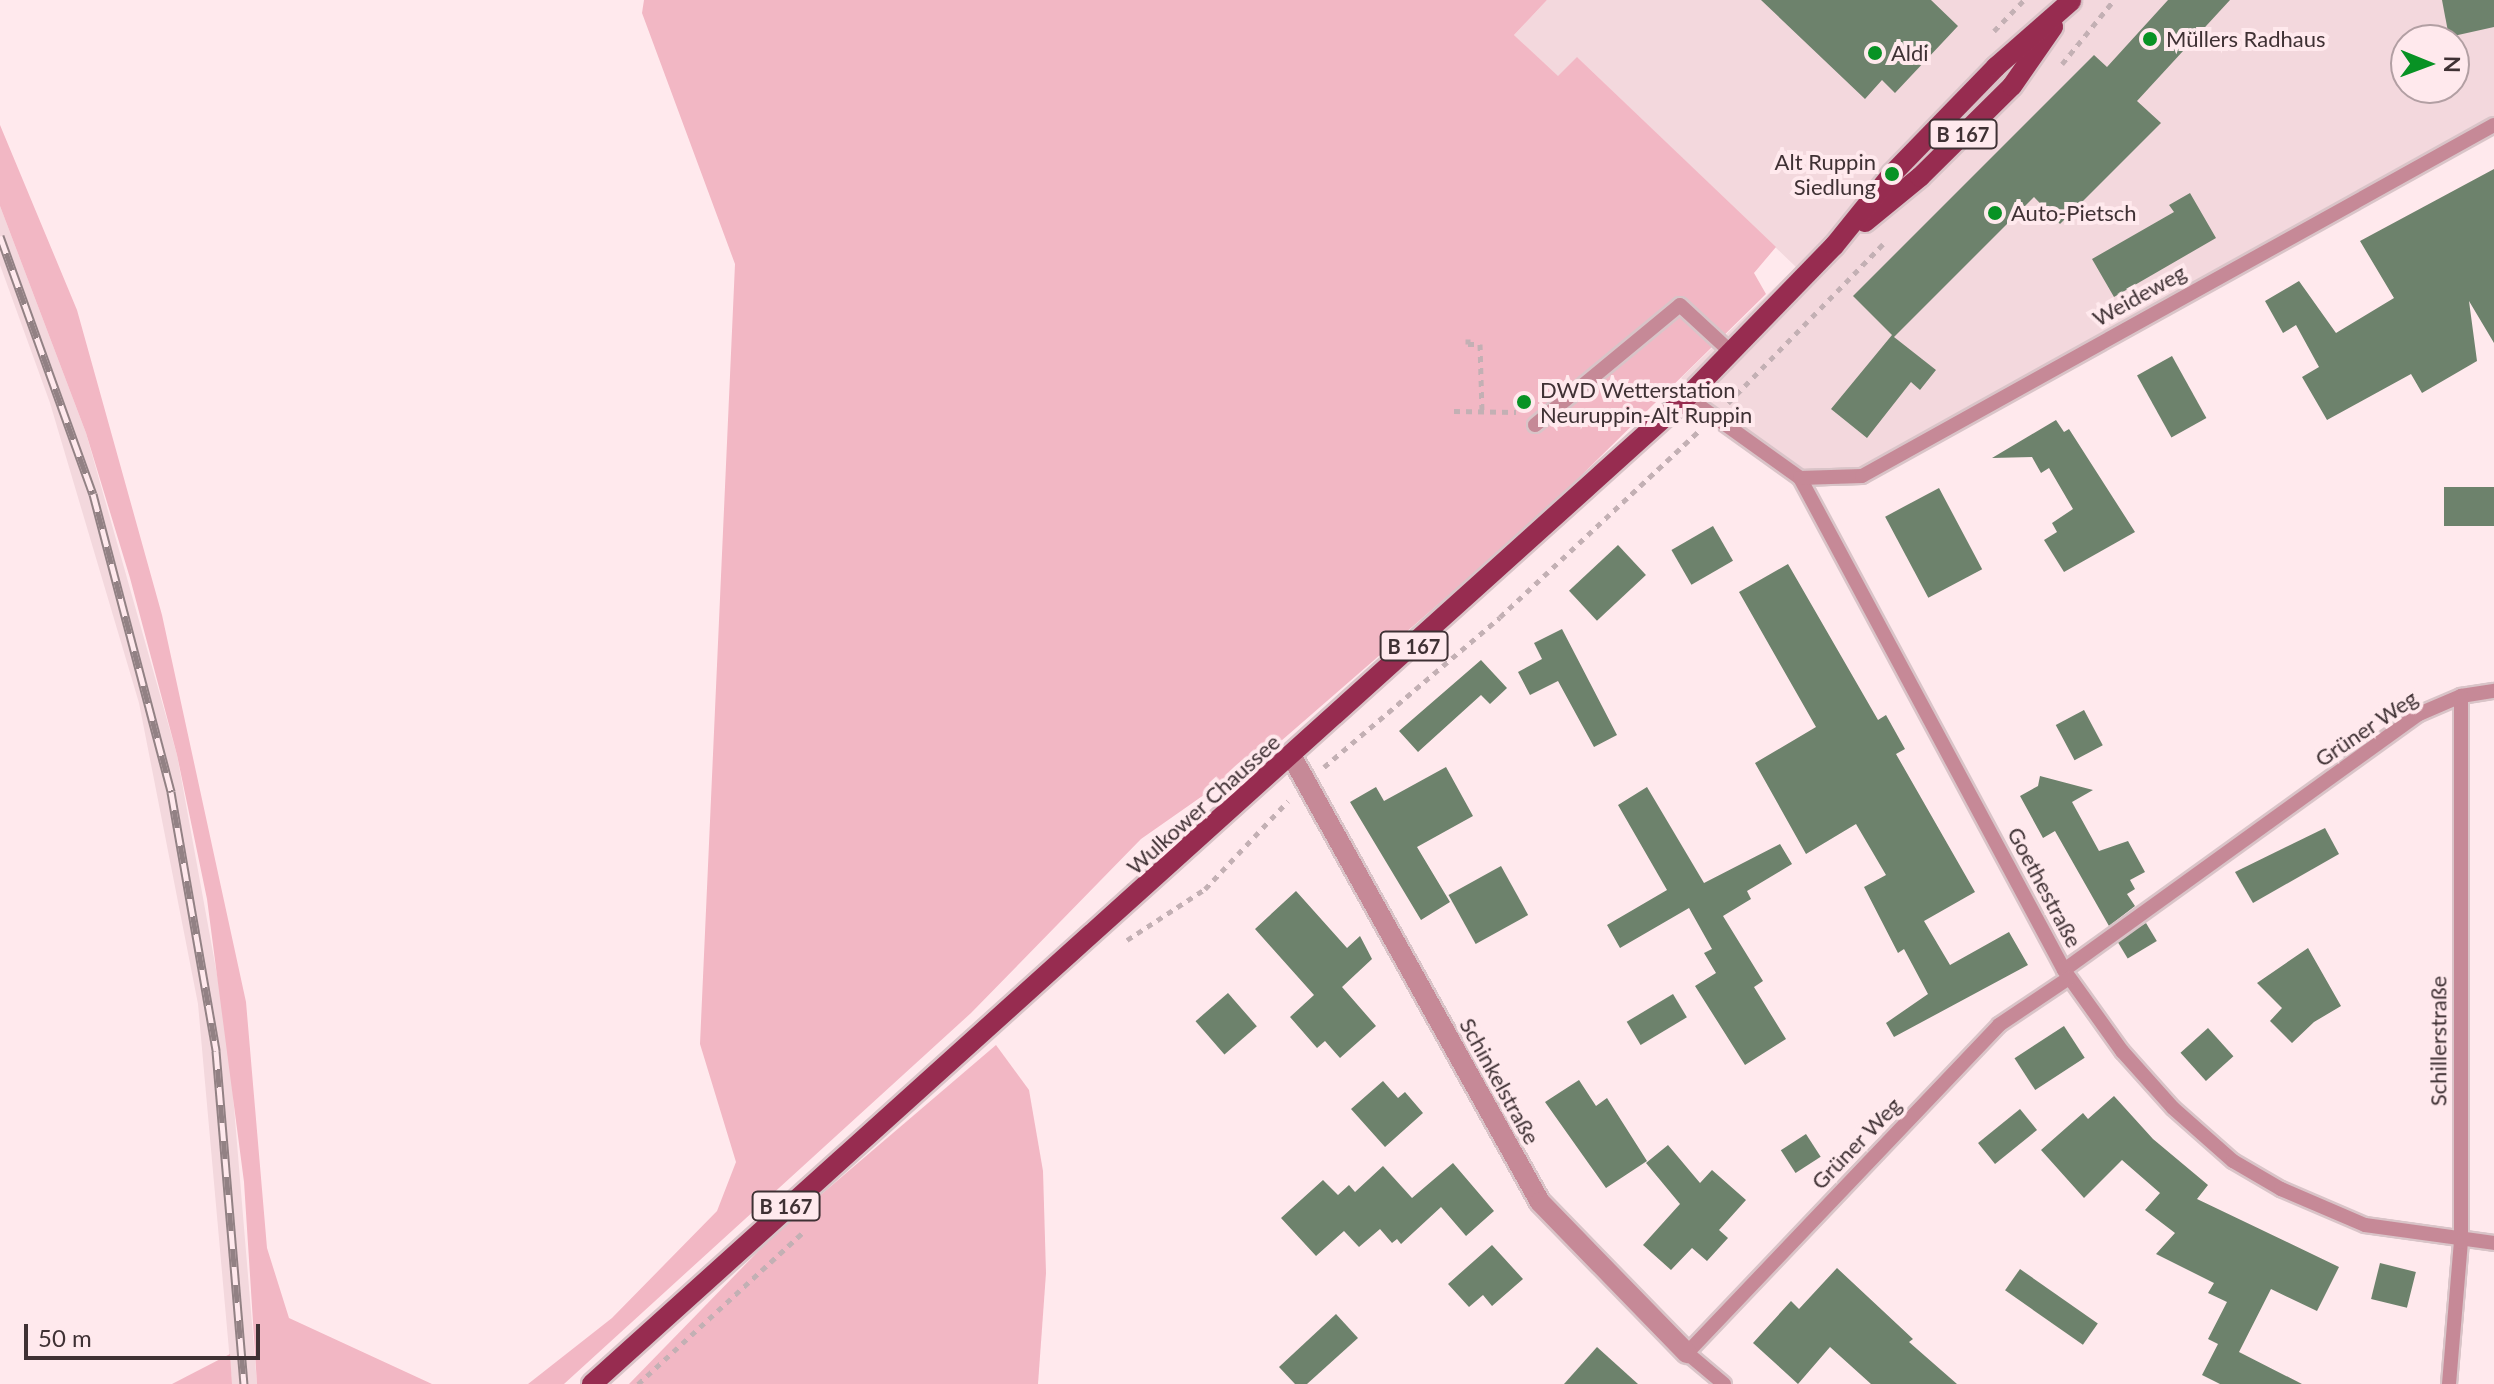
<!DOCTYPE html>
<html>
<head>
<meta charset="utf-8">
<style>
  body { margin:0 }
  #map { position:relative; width:2494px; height:1384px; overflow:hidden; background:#ffe9ed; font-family:Lato,sans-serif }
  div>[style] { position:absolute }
  .built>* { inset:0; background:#f3d8dd }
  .green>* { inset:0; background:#f2b7c4 }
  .building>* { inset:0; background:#6d826c; transform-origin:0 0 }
  .path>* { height:5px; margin-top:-2.5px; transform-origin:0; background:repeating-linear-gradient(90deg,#c3b0b4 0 6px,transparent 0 12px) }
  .roads { filter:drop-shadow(2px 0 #d9c4c8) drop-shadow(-2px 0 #d9c4c8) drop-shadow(0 2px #d9c4c8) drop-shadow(0 -2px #d9c4c8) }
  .lane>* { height:14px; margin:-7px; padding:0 7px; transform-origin:7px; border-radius:7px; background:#c68997 }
  .street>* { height:20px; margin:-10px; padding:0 10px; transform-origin:10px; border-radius:10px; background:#c68997 }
  .primary>* { height:20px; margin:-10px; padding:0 10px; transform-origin:10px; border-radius:10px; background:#972c50 }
  .rail>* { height:9px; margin-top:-4.5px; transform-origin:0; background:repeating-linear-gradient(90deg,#ffe9ed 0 18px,#928184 0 36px); box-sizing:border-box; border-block:2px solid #928184 }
  .dots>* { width:22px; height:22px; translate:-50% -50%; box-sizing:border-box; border:4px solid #ffe9ed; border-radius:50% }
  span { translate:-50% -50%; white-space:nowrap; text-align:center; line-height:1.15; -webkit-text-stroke:8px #ffe9ed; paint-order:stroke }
  .shield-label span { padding:2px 6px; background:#ffe9ed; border:2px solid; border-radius:6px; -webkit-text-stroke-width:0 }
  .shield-label { font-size:20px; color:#3f3134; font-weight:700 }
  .poi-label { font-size:22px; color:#3f3134 }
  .left { translate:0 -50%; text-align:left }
  .right { translate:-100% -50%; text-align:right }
  .street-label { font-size:22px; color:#3f3134 }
  .north { position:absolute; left:2390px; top:24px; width:80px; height:80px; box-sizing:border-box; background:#ffe9ed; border:2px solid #b29fa3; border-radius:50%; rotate:91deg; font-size:22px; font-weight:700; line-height:32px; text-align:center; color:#3f3134 }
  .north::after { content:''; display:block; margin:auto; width:28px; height:36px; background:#089224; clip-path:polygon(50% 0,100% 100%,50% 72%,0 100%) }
  .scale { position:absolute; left:24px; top:1324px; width:236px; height:36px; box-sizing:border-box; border:4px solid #3f3134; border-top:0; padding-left:10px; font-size:24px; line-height:28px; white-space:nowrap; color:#3f3134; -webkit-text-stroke:6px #ffe9ed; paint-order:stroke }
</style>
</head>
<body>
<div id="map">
  <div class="built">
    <div style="clip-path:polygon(evenodd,1547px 0,2494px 0,2494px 125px,1862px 476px,1800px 478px,1681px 378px,1796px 267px,1578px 58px,1558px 77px,1514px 35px,1547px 0,2406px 40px,2454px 40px,2454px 88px,2406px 88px,2406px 40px)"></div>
    <div style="clip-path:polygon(0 206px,86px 433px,177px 755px,228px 1035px,257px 1384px,232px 1384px,198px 1004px,139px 703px,50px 403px,0 265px)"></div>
  </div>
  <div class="green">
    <div style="clip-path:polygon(644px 0,1547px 0,1514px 35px,1558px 76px,1577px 57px,1776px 247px,1754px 273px,1766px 294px,1542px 514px,1281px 741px,1141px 839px,971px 1013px,564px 1384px,528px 1384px,612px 1318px,717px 1211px,736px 1162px,700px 1044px,735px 264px,642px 13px)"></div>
    <div style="clip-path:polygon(0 125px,77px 310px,162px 615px,246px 1002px,267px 1248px,289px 1318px,432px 1384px,257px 1384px,244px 1182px,207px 899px,177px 755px,130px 578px,86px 433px,0 206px)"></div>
    <div style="clip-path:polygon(996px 1045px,1029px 1090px,1043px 1171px,1046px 1273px,1038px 1384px,629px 1384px,776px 1233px)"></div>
    <div style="clip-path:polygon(230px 1354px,232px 1384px,172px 1384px)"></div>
  </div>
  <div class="building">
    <div style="clip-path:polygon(1761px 0,1931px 0,1958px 26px,1895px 93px,1882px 80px,1865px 99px)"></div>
    <div style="clip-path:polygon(2168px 0,2230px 0,2137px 101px,2161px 123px,2060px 224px,2034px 197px,1894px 337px,1936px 370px,1920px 390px,1911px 382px,1867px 438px,1831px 409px,1892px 335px,1853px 296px,2094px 55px,2107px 67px)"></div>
    <div style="clip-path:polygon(2442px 0,2494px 0,2494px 27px,2449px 37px)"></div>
    <div style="clip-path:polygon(2494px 169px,2494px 343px,2469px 301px,2477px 361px,2422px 393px,2411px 374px,2327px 420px,2302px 377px,2319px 367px,2296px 325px,2283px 333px,2265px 301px,2299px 281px,2336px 333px,2394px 298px,2360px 241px)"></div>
    <div style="clip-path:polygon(2190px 193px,2216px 238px,2114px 297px,2092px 259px,2174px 212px,2169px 205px)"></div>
    <div style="left:2172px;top:356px;width:71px;height:40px;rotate:61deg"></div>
    <div style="clip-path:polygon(2056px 420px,2064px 432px,2069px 429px,2135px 532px,2064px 572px,2044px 540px,2057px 532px,2052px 523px,2073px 509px,2049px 468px,2041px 473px,2032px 457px,1992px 458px)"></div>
    <div style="left:2494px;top:487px;width:39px;height:50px;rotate:90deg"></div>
    <div style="left:1939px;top:488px;width:92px;height:61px;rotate:62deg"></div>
    <div style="left:1713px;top:526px;width:40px;height:48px;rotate:60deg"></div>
    <div style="left:1618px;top:545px;width:41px;height:67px;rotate:47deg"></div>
    <div style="clip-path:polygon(1788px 564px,1878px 720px,1886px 715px,1905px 749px,1896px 754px,1975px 892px,1924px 921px,1950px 965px,2009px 932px,2028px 965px,1894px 1037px,1886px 1023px,1928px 994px,1904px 949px,1898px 953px,1864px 887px,1886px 875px,1856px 824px,1806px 854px,1755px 763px,1816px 727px,1739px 592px)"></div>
    <div style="clip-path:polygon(1562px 629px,1617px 735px,1594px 747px,1558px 681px,1530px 695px,1518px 672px,1542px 659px,1534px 643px)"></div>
    <div style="clip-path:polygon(1481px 660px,1507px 688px,1490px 704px,1481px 695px,1418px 752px,1399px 731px)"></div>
    <div style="left:2084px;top:710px;width:40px;height:32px;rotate:62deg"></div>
    <div style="clip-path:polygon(1446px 767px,1473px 816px,1417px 847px,1450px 902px,1421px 920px,1350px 802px,1376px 787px,1384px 801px)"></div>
    <div style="clip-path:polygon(2040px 776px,2093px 790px,2072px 802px,2099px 851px,2128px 841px,2145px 872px,2130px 880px,2135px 889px,2127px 894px,2135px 906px,2109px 926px,2055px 831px,2043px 838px,2020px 796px,2038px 786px)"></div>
    <div style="clip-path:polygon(1647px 787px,1704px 883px,1780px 844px,1792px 864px,1747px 891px,1751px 899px,1723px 916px,1763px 981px,1754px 987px,1786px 1039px,1745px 1065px,1695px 986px,1716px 973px,1704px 953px,1712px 949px,1689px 908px,1620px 948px,1607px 925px,1667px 890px,1618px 805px)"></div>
    <div style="clip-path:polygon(2325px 828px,2339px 854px,2253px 903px,2235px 872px)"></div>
    <div style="left:1501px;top:866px;width:56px;height:60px;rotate:61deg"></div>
    <div style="clip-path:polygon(1296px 891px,1347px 948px,1360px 936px,1372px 959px,1342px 987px,1376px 1026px,1340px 1058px,1325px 1041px,1317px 1048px,1290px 1017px,1314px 995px,1255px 929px)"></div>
    <div style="left:2146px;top:923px;width:21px;height:34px;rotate:59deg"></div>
    <div style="clip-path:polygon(2308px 948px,2341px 1006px,2314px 1022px,2292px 1043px,2270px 1021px,2282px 1008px,2257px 983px)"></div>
    <div style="left:1228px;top:993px;width:44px;height:43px;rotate:49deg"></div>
    <div style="left:1673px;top:994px;width:27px;height:54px;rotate:59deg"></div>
    <div style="left:2064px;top:1026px;width:38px;height:59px;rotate:57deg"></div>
    <div style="left:2208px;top:1028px;width:38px;height:37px;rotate:48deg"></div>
    <div style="clip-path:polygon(1579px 1080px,1596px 1106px,1607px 1098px,1647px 1161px,1606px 1188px,1545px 1102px)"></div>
    <div style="clip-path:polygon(1383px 1081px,1398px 1098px,1405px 1092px,1423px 1113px,1385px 1147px,1351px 1109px)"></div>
    <div style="clip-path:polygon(2114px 1096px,2153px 1139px,2208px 1185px,2197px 1199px,2339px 1267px,2317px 1311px,2271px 1289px,2239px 1352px,2302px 1384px,2220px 1384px,2202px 1375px,2218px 1344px,2208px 1339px,2227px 1302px,2208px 1293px,2214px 1283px,2156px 1254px,2175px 1233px,2145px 1210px,2160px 1193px,2122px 1160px,2084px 1198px,2041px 1150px,2083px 1113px,2088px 1119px)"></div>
    <div style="left:2020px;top:1109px;width:27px;height:54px;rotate:51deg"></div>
    <div style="left:1806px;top:1134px;width:27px;height:30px;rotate:57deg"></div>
    <div style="clip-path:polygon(1668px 1145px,1700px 1183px,1712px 1170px,1746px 1200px,1719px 1230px,1728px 1238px,1707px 1261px,1692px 1248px,1671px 1270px,1643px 1245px,1680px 1204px,1646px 1163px)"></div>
    <div style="clip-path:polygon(1453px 1163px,1494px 1211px,1466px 1236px,1441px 1207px,1401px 1244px,1397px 1239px,1392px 1243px,1380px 1229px,1359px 1247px,1344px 1231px,1316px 1256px,1281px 1218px,1323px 1180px,1338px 1195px,1349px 1185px,1355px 1192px,1383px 1166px,1412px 1198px)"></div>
    <div style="clip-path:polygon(1492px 1245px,1523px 1279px,1492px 1306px,1483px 1295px,1469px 1307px,1448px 1284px)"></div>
    <div style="left:2380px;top:1263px;width:37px;height:37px;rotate:14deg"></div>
    <div style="clip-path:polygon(1837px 1268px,1913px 1339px,1909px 1342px,1957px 1384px,1871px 1384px,1830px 1347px,1798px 1384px,1753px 1343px,1791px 1301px,1799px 1309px)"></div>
    <div style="left:2020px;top:1269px;width:95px;height:26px;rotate:35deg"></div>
    <div style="clip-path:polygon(1336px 1314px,1358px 1338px,1307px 1384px,1295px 1384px,1279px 1367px)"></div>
    <div style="clip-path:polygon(1597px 1347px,1638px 1384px,1564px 1384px)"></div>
  </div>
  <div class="path">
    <div style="left:1994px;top:31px;width:43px;rotate:-45.9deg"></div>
    <div style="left:2062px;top:64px;width:82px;rotate:-50.9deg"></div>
    <div style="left:1468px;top:339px;width:5px;rotate:90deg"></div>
    <div style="left:1468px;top:344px;width:12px"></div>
    <div style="left:1480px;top:344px;width:66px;rotate:88.3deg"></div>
    <div style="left:1728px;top:403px;width:222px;rotate:-45.7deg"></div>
    <div style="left:1454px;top:411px;width:62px;rotate:0.9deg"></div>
    <div style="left:1324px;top:767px;width:231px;rotate:-40.4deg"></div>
    <div style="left:1500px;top:617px;width:271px;rotate:-43.1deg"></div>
    <div style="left:1127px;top:940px;width:93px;rotate:-33.2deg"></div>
    <div style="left:1205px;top:889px;width:121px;rotate:-46.7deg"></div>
    <div style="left:638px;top:1384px;width:223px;rotate:-42.6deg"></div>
  </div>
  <div class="roads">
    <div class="lane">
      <div style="left:1687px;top:397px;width:139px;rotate:35.6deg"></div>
      <div style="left:1800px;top:478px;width:558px;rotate:61.78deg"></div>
      <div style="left:2064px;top:970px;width:100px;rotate:54.4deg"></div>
      <div style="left:2122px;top:1051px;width:76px;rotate:48.2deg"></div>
      <div style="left:2173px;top:1108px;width:80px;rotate:41.5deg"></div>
      <div style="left:2233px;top:1161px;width:56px;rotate:30.3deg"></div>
      <div style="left:2281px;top:1189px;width:91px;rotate:23.2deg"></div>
      <div style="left:2365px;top:1225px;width:130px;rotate:7.9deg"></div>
      <div style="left:1535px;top:425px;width:188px;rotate:-39.6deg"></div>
      <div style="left:1680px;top:305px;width:69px;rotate:42.7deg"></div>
      <div style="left:1800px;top:478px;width:62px;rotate:-1.8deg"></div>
      <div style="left:1862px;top:476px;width:723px;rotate:-29.05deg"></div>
      <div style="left:2064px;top:970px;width:438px;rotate:-35.8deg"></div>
      <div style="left:2419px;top:714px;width:46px;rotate:-23.2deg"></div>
      <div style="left:2461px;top:696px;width:33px;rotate:-9deg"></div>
      <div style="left:1724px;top:1384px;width:48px;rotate:-140deg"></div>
      <div style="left:1687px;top:1353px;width:453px;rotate:-46.4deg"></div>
      <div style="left:1999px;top:1025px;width:84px;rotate:-33.9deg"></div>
      <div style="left:2449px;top:1384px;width:143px;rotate:-85.2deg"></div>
      <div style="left:2461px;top:1242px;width:546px;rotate:-90deg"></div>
    </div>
    <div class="street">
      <div style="left:1292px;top:757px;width:509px;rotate:60.87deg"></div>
      <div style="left:1540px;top:1202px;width:211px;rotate:45.8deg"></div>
    </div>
    <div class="primary">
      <div style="left:1865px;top:222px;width:71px;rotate:-39.3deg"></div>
      <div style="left:1920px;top:177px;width:129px;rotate:-44.7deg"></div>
      <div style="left:2012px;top:86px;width:72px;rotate:-55.2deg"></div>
      <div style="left:592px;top:1384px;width:1474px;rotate:-42.03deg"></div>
      <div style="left:1687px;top:397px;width:211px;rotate:-45.8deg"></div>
      <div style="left:1834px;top:246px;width:92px;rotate:-51.1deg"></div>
      <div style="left:1892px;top:174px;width:149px;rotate:-45.8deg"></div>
      <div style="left:1996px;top:67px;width:100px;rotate:-41.3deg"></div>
    </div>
  </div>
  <div class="rail">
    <div style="left:0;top:236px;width:274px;rotate:70.2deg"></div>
    <div style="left:93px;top:494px;width:308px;rotate:75.3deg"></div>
    <div style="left:171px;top:792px;width:263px;rotate:80.1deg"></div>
    <div style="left:216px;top:1051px;width:334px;rotate:85.2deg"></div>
  </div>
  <div class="dots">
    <div style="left:2150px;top:39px;background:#089224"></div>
    <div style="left:1875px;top:53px;background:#089224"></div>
    <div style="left:1892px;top:174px;background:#089224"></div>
    <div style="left:1995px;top:213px;background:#089224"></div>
    <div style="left:1524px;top:402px;background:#089224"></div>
  </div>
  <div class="shield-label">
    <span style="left:1963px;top:134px">B 167</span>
    <span style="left:1414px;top:646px">B 167</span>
    <span style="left:786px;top:1206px">B 167</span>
  </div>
  <div class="poi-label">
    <span class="left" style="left:2166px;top:39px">Müllers Radhaus</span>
    <span class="left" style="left:1891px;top:53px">Aldi</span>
    <span class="right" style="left:1876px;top:174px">Alt Ruppin<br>Siedlung</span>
    <span class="left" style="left:2011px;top:213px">Auto-Pietsch</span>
    <span class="left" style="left:1540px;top:402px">DWD Wetterstation<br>Neuruppin-Alt Ruppin</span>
  </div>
  <div class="street-label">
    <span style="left:2139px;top:295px;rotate:-29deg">Weideweg</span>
    <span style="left:2366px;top:728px;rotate:-34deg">Grüner Weg</span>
    <span style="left:1203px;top:804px;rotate:-42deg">Wulkower Chaussee</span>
    <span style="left:2045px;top:887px;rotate:62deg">Goethestraße</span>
    <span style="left:2438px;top:1041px;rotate:-90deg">Schillerstraße</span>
    <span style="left:1500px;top:1081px;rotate:61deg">Schinkelstraße</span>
    <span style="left:1856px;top:1143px;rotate:-46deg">Grüner Weg</span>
  </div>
  <div class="north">N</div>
  <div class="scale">50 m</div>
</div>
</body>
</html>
